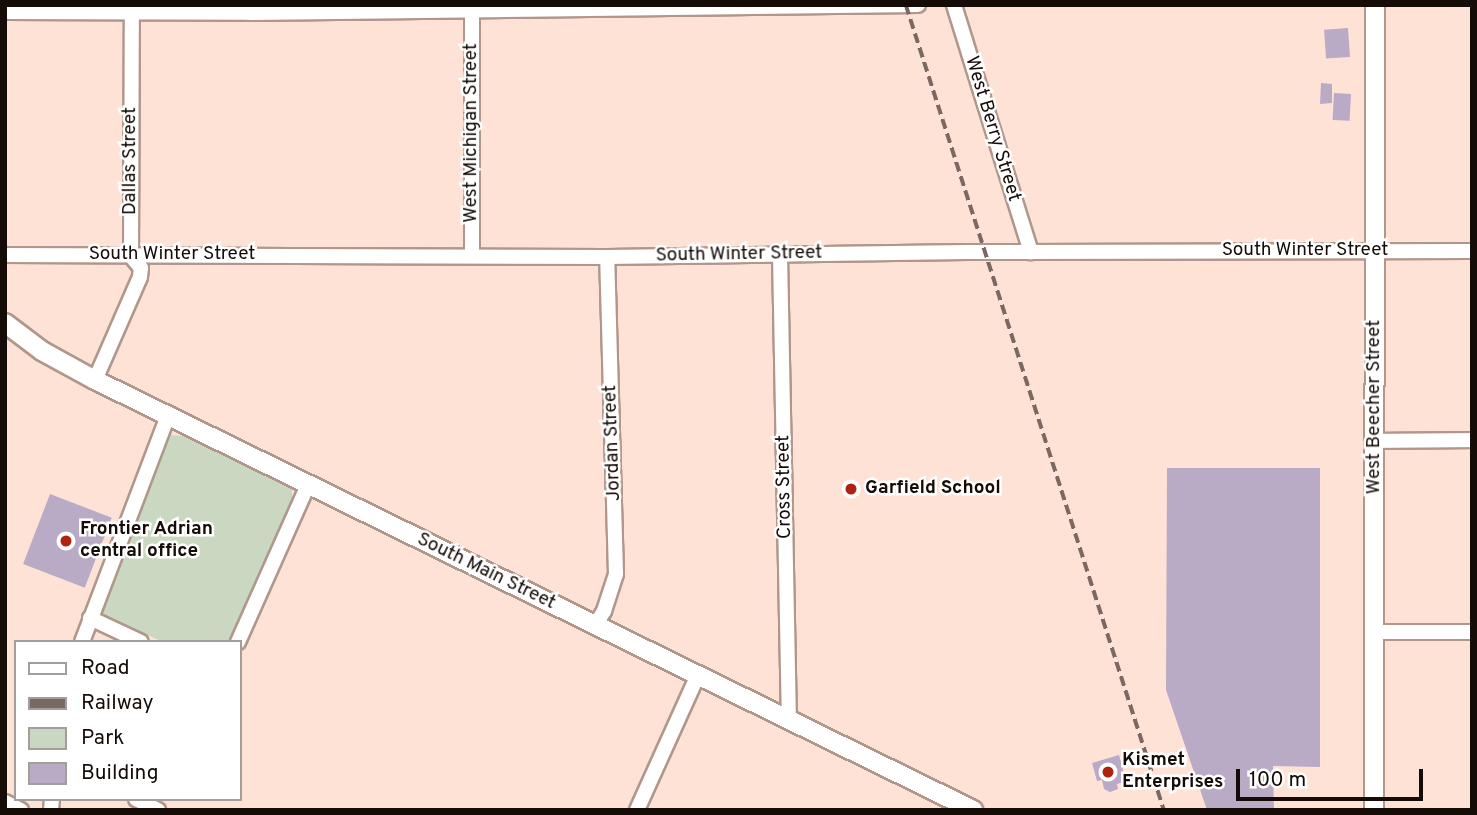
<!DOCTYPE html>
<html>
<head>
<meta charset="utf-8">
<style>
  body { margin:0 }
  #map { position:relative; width:1477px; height:815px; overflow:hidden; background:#ffe2d6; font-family:Overpass,sans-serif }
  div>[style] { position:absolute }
  .green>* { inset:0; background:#cad8c2 }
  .building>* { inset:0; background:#b9abc5; transform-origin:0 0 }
  .roads { filter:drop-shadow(2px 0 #b1978b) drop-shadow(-2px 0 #b1978b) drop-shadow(0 2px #b1978b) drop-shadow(0 -2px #b1978b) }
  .minor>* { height:14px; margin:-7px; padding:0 7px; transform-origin:7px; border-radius:7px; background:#fff }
  .major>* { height:18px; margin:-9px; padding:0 9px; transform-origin:9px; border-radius:9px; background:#fff }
  .rail>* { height:3.5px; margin-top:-1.75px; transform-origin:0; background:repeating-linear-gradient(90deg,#7a6861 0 10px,transparent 0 15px) }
  .dots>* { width:19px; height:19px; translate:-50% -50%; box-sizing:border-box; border:4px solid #fff; border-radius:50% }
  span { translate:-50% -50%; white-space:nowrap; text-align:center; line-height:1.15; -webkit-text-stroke:5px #fff; paint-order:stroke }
  .street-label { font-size:19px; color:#150c08 }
  .poi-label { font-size:19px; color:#150c08; font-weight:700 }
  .left { translate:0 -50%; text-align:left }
  .frame { position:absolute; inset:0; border:7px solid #150c08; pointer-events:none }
  .legend { position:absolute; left:14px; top:640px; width:228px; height:161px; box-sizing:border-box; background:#fff; border:2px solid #a19e9c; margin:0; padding:9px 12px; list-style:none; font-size:21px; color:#150c08 }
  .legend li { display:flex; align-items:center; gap:14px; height:35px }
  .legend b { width:35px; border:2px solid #a19e9c }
  .scale { position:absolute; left:1236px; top:769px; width:187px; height:32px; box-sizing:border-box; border:4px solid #150c08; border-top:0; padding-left:9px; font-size:21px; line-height:24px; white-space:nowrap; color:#150c08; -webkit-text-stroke:5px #fff; paint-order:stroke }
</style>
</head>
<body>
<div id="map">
  <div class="green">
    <div style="clip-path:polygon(170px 435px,184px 436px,292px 489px,292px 499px,228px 642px,163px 642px,102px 615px)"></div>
  </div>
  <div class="building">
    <div style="left:1348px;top:28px;width:29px;height:24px;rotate:86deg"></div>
    <div style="clip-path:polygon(1321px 83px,1332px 84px,1332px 103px,1320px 104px)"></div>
    <div style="left:1334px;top:93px;width:17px;height:27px;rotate:3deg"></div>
    <div style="clip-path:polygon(1167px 468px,1320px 468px,1320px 767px,1273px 766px,1274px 810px,1207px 810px,1166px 690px)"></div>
    <div style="left:50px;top:494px;width:66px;height:75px;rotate:21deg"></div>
    <div style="clip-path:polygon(1119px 755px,1126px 781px,1117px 784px,1118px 789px,1110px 792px,1104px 789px,1102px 780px,1097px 781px,1092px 763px)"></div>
  </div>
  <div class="roads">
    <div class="minor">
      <div style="left:954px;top:5px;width:259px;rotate:72.7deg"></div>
      <div style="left:5px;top:12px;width:245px;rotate:0.2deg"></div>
      <div style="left:250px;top:13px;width:668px;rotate:-0.69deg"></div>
      <div style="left:5px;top:255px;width:602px;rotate:0.19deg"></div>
      <div style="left:607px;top:257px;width:360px;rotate:-0.8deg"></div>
      <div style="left:967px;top:252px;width:505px;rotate:-0.11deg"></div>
      <div style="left:780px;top:255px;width:463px;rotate:88.9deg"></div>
      <div style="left:472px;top:256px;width:251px;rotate:-90deg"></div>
      <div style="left:95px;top:380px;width:112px;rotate:-66.4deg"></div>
      <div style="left:140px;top:277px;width:9px;rotate:-84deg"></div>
      <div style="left:141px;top:268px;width:16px;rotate:-130deg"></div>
      <div style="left:131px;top:256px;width:244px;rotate:-89.8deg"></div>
      <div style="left:1374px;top:441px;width:98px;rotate:-0.6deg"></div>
      <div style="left:90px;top:618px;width:56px;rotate:25.2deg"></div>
      <div style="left:595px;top:625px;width:17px;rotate:-57deg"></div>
      <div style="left:604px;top:611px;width:39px;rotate:-72deg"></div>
      <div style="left:616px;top:574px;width:317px;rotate:-91.6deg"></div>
      <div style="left:1374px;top:632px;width:98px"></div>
      <div style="left:82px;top:642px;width:242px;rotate:-69.2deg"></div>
      <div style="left:238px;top:642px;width:172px;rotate:-66deg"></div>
      <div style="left:136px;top:799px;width:25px;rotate:27deg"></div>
      <div style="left:5px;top:802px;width:18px;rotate:27deg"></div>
      <div style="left:51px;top:810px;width:11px;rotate:-85deg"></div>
      <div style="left:637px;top:810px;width:148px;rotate:-65.7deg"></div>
    </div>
    <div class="major">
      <div style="left:5px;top:323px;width:46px;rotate:37.1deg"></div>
      <div style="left:42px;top:351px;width:60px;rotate:28.7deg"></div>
      <div style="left:95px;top:380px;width:978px;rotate:26.09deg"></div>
      <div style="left:1374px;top:810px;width:805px;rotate:-89.93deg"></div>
    </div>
  </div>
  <div class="rail">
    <div style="left:906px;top:5px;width:845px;rotate:72.23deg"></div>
  </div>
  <div class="dots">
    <div style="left:851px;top:489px;background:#b0220f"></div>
    <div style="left:66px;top:541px;background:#b0220f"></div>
    <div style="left:1108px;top:772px;background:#b0220f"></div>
  </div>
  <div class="street-label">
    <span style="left:992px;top:129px;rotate:73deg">West Berry Street</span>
    <span style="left:472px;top:133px;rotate:-90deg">West Michigan Street</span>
    <span style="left:131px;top:161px;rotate:-90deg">Dallas Street</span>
    <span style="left:1305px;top:251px">South Winter Street</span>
    <span style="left:172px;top:255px">South Winter Street</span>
    <span style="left:739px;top:255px;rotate:-1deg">South Winter Street</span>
    <span style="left:1375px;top:407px;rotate:-90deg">West Beecher Street</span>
    <span style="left:613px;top:443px;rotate:-92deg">Jordan Street</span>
    <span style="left:785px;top:487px;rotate:-91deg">Cross Street</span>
    <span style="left:486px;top:572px;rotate:26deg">South Main Street</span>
  </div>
  <div class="poi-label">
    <span class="left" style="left:865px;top:489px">Garfield School</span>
    <span class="left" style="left:80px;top:541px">Frontier Adrian<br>central office</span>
    <span class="left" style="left:1122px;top:772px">Kismet<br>Enterprises</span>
  </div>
  <div class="frame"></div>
  <ul class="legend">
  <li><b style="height:9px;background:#fff"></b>Road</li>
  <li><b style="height:9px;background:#7a6861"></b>Railway</li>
  <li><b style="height:19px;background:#cad8c2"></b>Park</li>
  <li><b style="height:19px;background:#b9abc5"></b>Building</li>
  </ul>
  <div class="scale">100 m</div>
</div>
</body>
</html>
